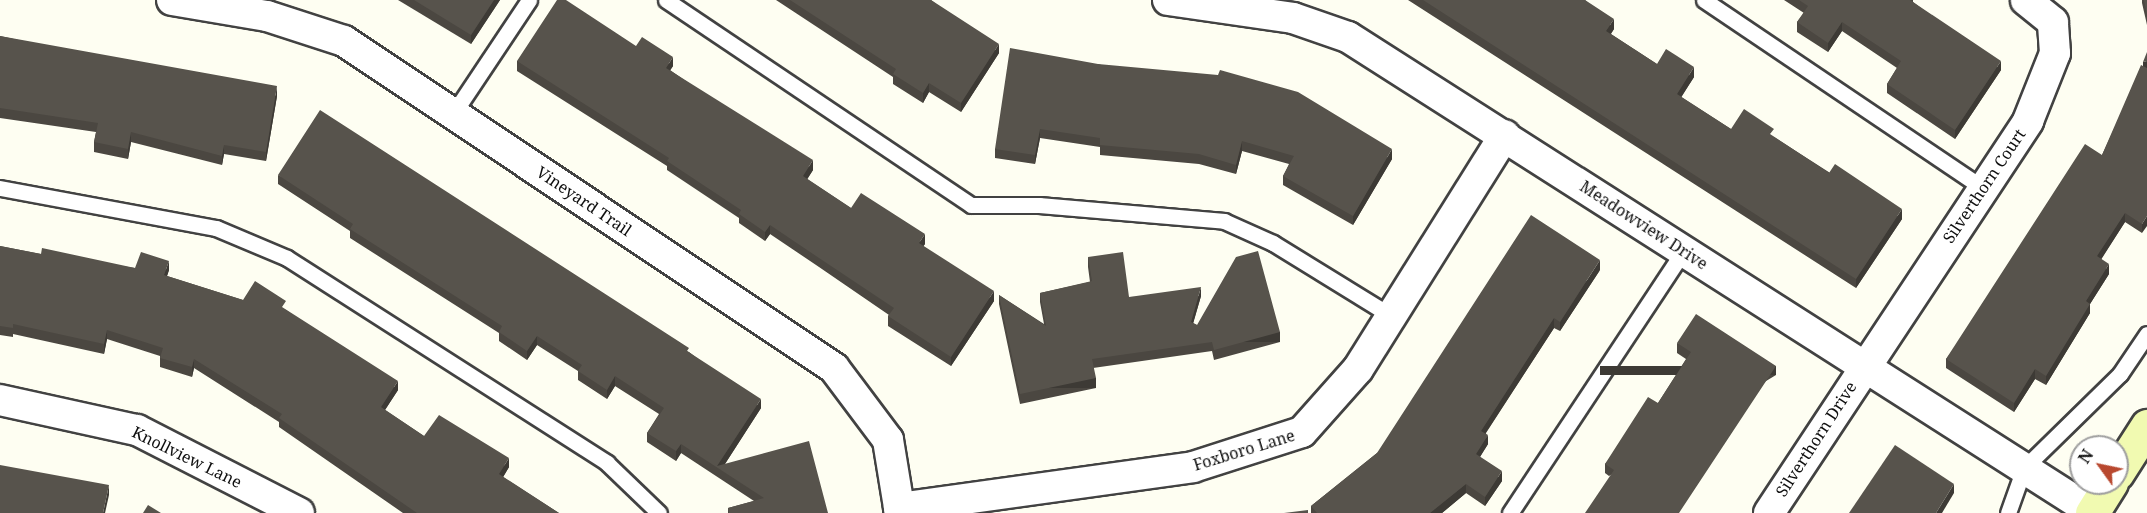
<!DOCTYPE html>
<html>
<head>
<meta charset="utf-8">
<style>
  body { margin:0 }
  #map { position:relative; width:2147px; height:513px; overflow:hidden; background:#fefef2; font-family:"Noto Serif",serif }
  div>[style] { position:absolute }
  .roads { filter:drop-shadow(2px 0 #424242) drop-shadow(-2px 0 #424242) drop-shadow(0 2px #424242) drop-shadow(0 -2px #424242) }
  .lane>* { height:15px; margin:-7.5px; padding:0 7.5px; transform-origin:7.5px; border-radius:7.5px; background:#fff }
  .street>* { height:30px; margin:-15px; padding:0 15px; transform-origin:15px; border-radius:15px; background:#fff }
  .secondary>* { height:33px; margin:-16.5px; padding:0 16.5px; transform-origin:16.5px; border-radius:16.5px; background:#f1fab1 }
  .wall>* { inset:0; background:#4b4741 }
  .shaded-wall>* { inset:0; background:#3d3a35; transform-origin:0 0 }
  .building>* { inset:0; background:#57534c }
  span { translate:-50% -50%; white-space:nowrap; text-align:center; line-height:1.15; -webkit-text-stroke:6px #fff; paint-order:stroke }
  .street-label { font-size:16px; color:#0f0f0f }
  .north { position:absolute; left:2069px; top:435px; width:60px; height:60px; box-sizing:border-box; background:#fff; border:2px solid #9f9f9f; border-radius:50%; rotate:303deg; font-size:16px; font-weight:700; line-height:24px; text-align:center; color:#0f0f0f }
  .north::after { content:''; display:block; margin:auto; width:21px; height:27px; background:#b8482f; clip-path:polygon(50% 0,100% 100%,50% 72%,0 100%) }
</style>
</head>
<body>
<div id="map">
  <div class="roads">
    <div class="lane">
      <div style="left:666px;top:0;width:367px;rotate:33.9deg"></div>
      <div style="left:971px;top:205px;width:68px"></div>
      <div style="left:1039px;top:205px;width:186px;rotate:4.9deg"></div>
      <div style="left:1224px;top:221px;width:54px;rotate:24.2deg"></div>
      <div style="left:1273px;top:243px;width:139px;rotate:31.7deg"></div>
      <div style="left:1704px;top:0;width:336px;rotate:34deg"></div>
      <div style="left:453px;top:114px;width:137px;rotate:-56.3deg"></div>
      <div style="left:0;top:188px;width:220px;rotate:10.5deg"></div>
      <div style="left:216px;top:228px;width:77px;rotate:22.9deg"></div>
      <div style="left:287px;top:258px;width:380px;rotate:32.6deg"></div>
      <div style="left:607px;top:463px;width:72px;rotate:43.9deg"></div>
      <div style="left:1510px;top:513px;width:315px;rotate:-56.5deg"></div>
      <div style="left:2008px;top:513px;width:48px;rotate:-70.4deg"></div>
      <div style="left:2024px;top:468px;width:134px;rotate:-44.4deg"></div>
      <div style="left:2120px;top:374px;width:48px;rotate:-56deg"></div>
    </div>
    <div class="street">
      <div style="left:172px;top:0;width:96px;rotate:9.6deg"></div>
      <div style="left:267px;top:16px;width:81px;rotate:18deg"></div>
      <div style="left:344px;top:41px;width:589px;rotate:33.72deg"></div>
      <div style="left:834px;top:368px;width:90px;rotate:53.1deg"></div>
      <div style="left:888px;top:440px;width:74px;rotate:80.7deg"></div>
      <div style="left:1168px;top:0;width:126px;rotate:8.2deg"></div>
      <div style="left:1293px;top:18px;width:58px;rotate:19.1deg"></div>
      <div style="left:1348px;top:37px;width:885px;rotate:32.54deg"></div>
      <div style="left:0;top:400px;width:140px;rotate:12.4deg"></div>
      <div style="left:137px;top:430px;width:182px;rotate:27.1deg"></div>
      <div style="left:899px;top:508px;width:297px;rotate:-7.9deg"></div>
      <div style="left:1193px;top:467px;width:114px;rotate:-17.8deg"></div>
      <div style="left:1302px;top:432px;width:84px;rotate:-48.4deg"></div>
      <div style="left:1358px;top:369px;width:276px;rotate:-57.9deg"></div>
      <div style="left:1769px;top:513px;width:470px;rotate:-56.5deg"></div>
      <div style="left:2028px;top:121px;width:73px;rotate:-68.3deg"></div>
      <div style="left:2055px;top:53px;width:31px;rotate:-94deg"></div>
      <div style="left:2053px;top:22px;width:35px;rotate:-141deg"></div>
    </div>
    <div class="secondary">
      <div style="left:2117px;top:473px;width:56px;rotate:-57.4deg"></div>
      <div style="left:2092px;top:513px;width:36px;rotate:-58deg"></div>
    </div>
  </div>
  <div class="wall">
    <div style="clip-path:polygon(398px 0,500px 0,471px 44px)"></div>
    <div style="clip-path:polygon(776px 0,931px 0,999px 53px,961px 112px,929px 92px,923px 103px,893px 84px,893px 77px)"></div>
    <div style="clip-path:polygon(1408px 0,1585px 0,1614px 29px,1611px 34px,1657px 64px,1694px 77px,1681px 97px,1731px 129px,1774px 137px,1902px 219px,1856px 288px)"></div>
    <div style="clip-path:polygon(1784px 0,1913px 0,1913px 2px,2001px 70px,1955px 139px,1887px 93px,1887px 84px,1897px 68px,1842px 31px,1828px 52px,1797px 32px,1797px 22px,1804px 13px)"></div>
    <div style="clip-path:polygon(2142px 0,2147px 0,2147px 25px,2142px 3px)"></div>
    <div style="clip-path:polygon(0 36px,277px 96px,266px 161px,224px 154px,222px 165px,131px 142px,128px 159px,94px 152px,94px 142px,96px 132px,0 118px)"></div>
    <div style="clip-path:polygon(636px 46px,673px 66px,670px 70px,813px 170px,807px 179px,851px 208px,925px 244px,923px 246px,994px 301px,951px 366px,888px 326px,888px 316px,889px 315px,819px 267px,770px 234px,765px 241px,739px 223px,739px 218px,667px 170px,667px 166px,517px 71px,517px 61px)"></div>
    <div style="clip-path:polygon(1098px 64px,1392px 159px,1353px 225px,1283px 185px,1283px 176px,1289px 164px,1242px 151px,1236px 174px,1199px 164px,1100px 155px,1100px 147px,1040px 138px,1035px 164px,995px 158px,995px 149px)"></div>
    <div style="clip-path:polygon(2143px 66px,2142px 233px,2125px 222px,2101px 259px,2109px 274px,2090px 304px,2090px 313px,2046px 385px,2035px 379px,2014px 412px,1946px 368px,1946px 359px,2102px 155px)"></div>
    <div style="clip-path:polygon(278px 175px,689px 352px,761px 408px,725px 464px,828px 513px,728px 513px,728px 508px,754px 501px,681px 453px,676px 461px,647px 442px,647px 433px,659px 414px,615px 386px,607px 399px,578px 380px,578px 371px,537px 345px,527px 360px,499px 341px,499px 333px,350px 238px,350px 231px,278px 184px)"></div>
    <div style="clip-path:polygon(0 246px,41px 254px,135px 268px,169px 270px,167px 276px,243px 300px,286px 310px,398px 390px,385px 410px,424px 436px,509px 467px,503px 477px,559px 513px,403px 513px,279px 427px,279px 422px,194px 368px,192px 377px,160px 367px,160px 356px,107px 339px,104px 354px,13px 334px,13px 337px,0 335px)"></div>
    <div style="clip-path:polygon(1088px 257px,1129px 297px,1201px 296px,1193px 323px,1197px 325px,1280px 342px,1214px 360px,1212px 351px,1093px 368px,1096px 388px,1020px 404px,999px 304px,999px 295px,1044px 324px,1040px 302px,1040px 293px,1090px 282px,1088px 267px)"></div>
    <div style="clip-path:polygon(1600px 270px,1560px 331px,1554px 328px,1486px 433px,1488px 444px,1480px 457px,1502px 481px,1485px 506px,1466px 493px,1442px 513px,1311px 513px,1311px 506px,1377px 453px)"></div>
    <div style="clip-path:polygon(1677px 343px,1776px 375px,1609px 476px,1605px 473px,1605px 464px,1658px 403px,1686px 359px,1677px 353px)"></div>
  </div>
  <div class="shaded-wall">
    <div style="clip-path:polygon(494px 0,500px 0,471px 44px,471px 35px)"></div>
    <div style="clip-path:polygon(1614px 19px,1614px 29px,1606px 40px,1606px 31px)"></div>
    <div style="clip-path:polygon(1842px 22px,1842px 31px,1828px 52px,1828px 43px)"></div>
    <div style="clip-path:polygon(999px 44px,999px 53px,961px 112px,961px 103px)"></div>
    <div style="clip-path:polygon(673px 57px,673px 66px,666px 77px,666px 68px)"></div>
    <div style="clip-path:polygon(2001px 61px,2001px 70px,1955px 139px,1955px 130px)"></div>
    <div style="clip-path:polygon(2147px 61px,2147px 70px,2143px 71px,2143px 62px)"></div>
    <div style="clip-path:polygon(1694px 67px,1694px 77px,1677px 104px,1677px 94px)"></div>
    <div style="clip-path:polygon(929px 83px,929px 92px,923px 103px,923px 93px)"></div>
    <div style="clip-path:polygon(277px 86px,277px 96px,266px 161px,266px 152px)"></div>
    <div style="clip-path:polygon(1040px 129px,1040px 138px,1035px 164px,1035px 155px)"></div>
    <div style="clip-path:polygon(131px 132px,131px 142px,128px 159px,128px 149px)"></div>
    <div style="clip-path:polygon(1242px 141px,1242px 151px,1236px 174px,1236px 165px)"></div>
    <div style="clip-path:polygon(224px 145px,224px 154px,222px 165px,222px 156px)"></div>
    <div style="clip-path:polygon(1392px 149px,1392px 159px,1353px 225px,1353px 216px)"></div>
    <div style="clip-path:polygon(813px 160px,813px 170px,803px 186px,803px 176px)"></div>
    <div style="clip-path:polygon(1902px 209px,1902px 219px,1856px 288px,1856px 279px)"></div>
    <div style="clip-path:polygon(2125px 213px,2125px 222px,2097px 266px,2097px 256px)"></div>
    <div style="clip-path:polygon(2147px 216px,2147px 226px,2142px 233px,2142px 224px)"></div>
    <div style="clip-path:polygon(770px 225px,770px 234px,765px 241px,765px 232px)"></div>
    <div style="clip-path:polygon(925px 234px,925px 244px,919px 252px,919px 243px)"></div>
    <div style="clip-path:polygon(1600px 260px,1600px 270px,1560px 331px,1560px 322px)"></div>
    <div style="clip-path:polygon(169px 261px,169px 270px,164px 285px,164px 275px)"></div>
    <div style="clip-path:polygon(2109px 264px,2109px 274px,2090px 304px,2090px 313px,2046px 385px,2046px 376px,2086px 301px)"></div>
    <div style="clip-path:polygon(1201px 287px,1201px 296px,1191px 331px,1191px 322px)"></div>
    <div style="clip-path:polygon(994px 291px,994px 301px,951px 366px,951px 357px)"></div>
    <div style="clip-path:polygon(1554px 318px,1554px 328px,1481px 440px,1481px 431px)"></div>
    <div style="clip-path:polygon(107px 330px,107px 339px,104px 354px,104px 344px)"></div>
    <div style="left:1280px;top:332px;width:10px;height:68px;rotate:90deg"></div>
    <div style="clip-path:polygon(537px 336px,537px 345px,527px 360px,527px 351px)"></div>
    <div style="clip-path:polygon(194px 359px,194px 368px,192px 377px,192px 367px)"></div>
    <div style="left:1776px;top:366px;width:9px;height:176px;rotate:90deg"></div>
    <div style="clip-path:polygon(2035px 369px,2035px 379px,2014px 412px,2014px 403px)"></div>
    <div style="clip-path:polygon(615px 376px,615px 386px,607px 399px,607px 390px)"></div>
    <div style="left:1096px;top:378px;width:10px;height:78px;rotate:90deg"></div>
    <div style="clip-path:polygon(398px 381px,398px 390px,381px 416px,381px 407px)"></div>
    <div style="clip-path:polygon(761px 399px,761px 408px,721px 470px,717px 466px)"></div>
    <div style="clip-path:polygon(1488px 435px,1488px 444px,1476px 463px,1476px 454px)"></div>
    <div style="clip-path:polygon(681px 444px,681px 453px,676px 461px,676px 451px)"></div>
    <div style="clip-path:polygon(509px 458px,509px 467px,499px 484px,499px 474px)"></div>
    <div style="clip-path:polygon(1502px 471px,1502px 481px,1485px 506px,1485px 497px)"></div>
    <div style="clip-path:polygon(1466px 484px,1466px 493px,1442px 513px,1430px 513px)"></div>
    <div style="clip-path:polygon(1954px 484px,1954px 493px,1942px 513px,1936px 513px)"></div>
    <div style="clip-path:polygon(109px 485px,109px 495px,105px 513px,103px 513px)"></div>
  </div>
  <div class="building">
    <div style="clip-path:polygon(414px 0,494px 0,471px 35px)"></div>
    <div style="clip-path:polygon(557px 0,566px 0,636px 46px,642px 37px,673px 57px,666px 68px,813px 160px,803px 176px,851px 208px,861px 193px,925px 234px,919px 243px,994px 291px,951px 357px,888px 316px,894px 308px,819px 258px,770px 225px,765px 232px,739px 214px,741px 210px,667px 161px,669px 158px,517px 61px)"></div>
    <div style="clip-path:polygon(790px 0,931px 0,999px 44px,961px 103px,929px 83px,923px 93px,893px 74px,896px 69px)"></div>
    <div style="clip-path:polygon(1423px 0,1585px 0,1614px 19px,1606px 31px,1657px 64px,1666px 49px,1694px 67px,1677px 94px,1731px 129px,1744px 109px,1774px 129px,1770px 134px,1829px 173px,1835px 164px,1902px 209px,1856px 279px)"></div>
    <div style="clip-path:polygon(1799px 0,1910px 0,2001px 61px,1955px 130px,1887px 84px,1901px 61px,1842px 22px,1828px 43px,1797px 22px,1808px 6px)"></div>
    <div style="clip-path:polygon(2144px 0,2147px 0,2147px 15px)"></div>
    <div style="clip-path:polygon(0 36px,277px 86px,266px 152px,224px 145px,222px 156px,131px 132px,128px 149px,94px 142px,98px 123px,0 108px)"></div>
    <div style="clip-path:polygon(1010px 48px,1098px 64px,1218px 75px,1220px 70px,1298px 92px,1392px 149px,1353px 216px,1283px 176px,1294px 156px,1242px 141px,1236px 165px,1199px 154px,1100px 145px,1100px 138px,1040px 129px,1035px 155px,995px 149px)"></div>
    <div style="clip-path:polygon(2147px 52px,2147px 61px,2143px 62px)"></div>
    <div style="clip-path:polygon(2141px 65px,2147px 68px,2147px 216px,2142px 224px,2125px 213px,2097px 256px,2109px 264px,2086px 301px,2090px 304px,2046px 376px,2035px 369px,2014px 403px,1946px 359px,2085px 144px,2102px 155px)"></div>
    <div style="clip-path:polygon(320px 110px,689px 348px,687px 351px,761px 399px,717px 466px,809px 441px,828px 513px,729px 513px,728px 508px,764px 498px,681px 444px,676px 451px,647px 433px,664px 408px,615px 376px,607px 390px,578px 371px,582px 365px,537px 336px,527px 351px,499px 332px,502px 326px,350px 229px,353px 224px,278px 175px)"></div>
    <div style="clip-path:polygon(1531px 215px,1600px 260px,1560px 322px,1554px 318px,1481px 431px,1488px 435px,1476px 454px,1502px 471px,1485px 497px,1466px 484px,1430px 513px,1317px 513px,1311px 506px,1377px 453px)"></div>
    <div style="clip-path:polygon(0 246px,41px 254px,42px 248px,135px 268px,141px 252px,169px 261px,164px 275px,243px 300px,255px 281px,286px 301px,282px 307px,398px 381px,381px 407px,424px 436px,439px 415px,509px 458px,499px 474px,559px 513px,417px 513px,279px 418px,282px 414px,194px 359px,192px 367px,160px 358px,163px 348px,107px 330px,104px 344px,13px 324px,13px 328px,0 326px)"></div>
    <div style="clip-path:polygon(1258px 251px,1280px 332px,1214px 350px,1212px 342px,1092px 359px,1096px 378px,1020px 394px,999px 295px,1046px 326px,1040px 293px,1092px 281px,1088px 257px,1123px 252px,1129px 297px,1201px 287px,1191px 322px,1197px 325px,1236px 257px)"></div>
    <div style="clip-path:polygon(1696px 314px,1776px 366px,1679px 513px,1585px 513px,1614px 470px,1605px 464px,1648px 397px,1658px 403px,1691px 352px,1677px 343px)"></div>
    <div style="clip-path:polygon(1895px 445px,1954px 484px,1936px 513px,1849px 513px)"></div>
    <div style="clip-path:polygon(0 465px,109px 485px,103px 513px,0 513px)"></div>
    <div style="clip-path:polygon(148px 505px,161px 513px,143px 513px)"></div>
    <div style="clip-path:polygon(1308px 510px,1308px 513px,1284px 513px)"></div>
  </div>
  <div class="street-label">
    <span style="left:1984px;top:186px;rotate:-56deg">Silverthorn Court</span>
    <span style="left:584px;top:201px;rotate:34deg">Vineyard Trail</span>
    <span style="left:1644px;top:225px;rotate:33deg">Meadowview Drive</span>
    <span style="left:1816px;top:439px;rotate:-57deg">Silverthorn Drive</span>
    <span style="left:1244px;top:450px;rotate:-17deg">Foxboro Lane</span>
    <span style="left:187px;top:457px;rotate:26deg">Knollview Lane</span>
  </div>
  <div class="north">N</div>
</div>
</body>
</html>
